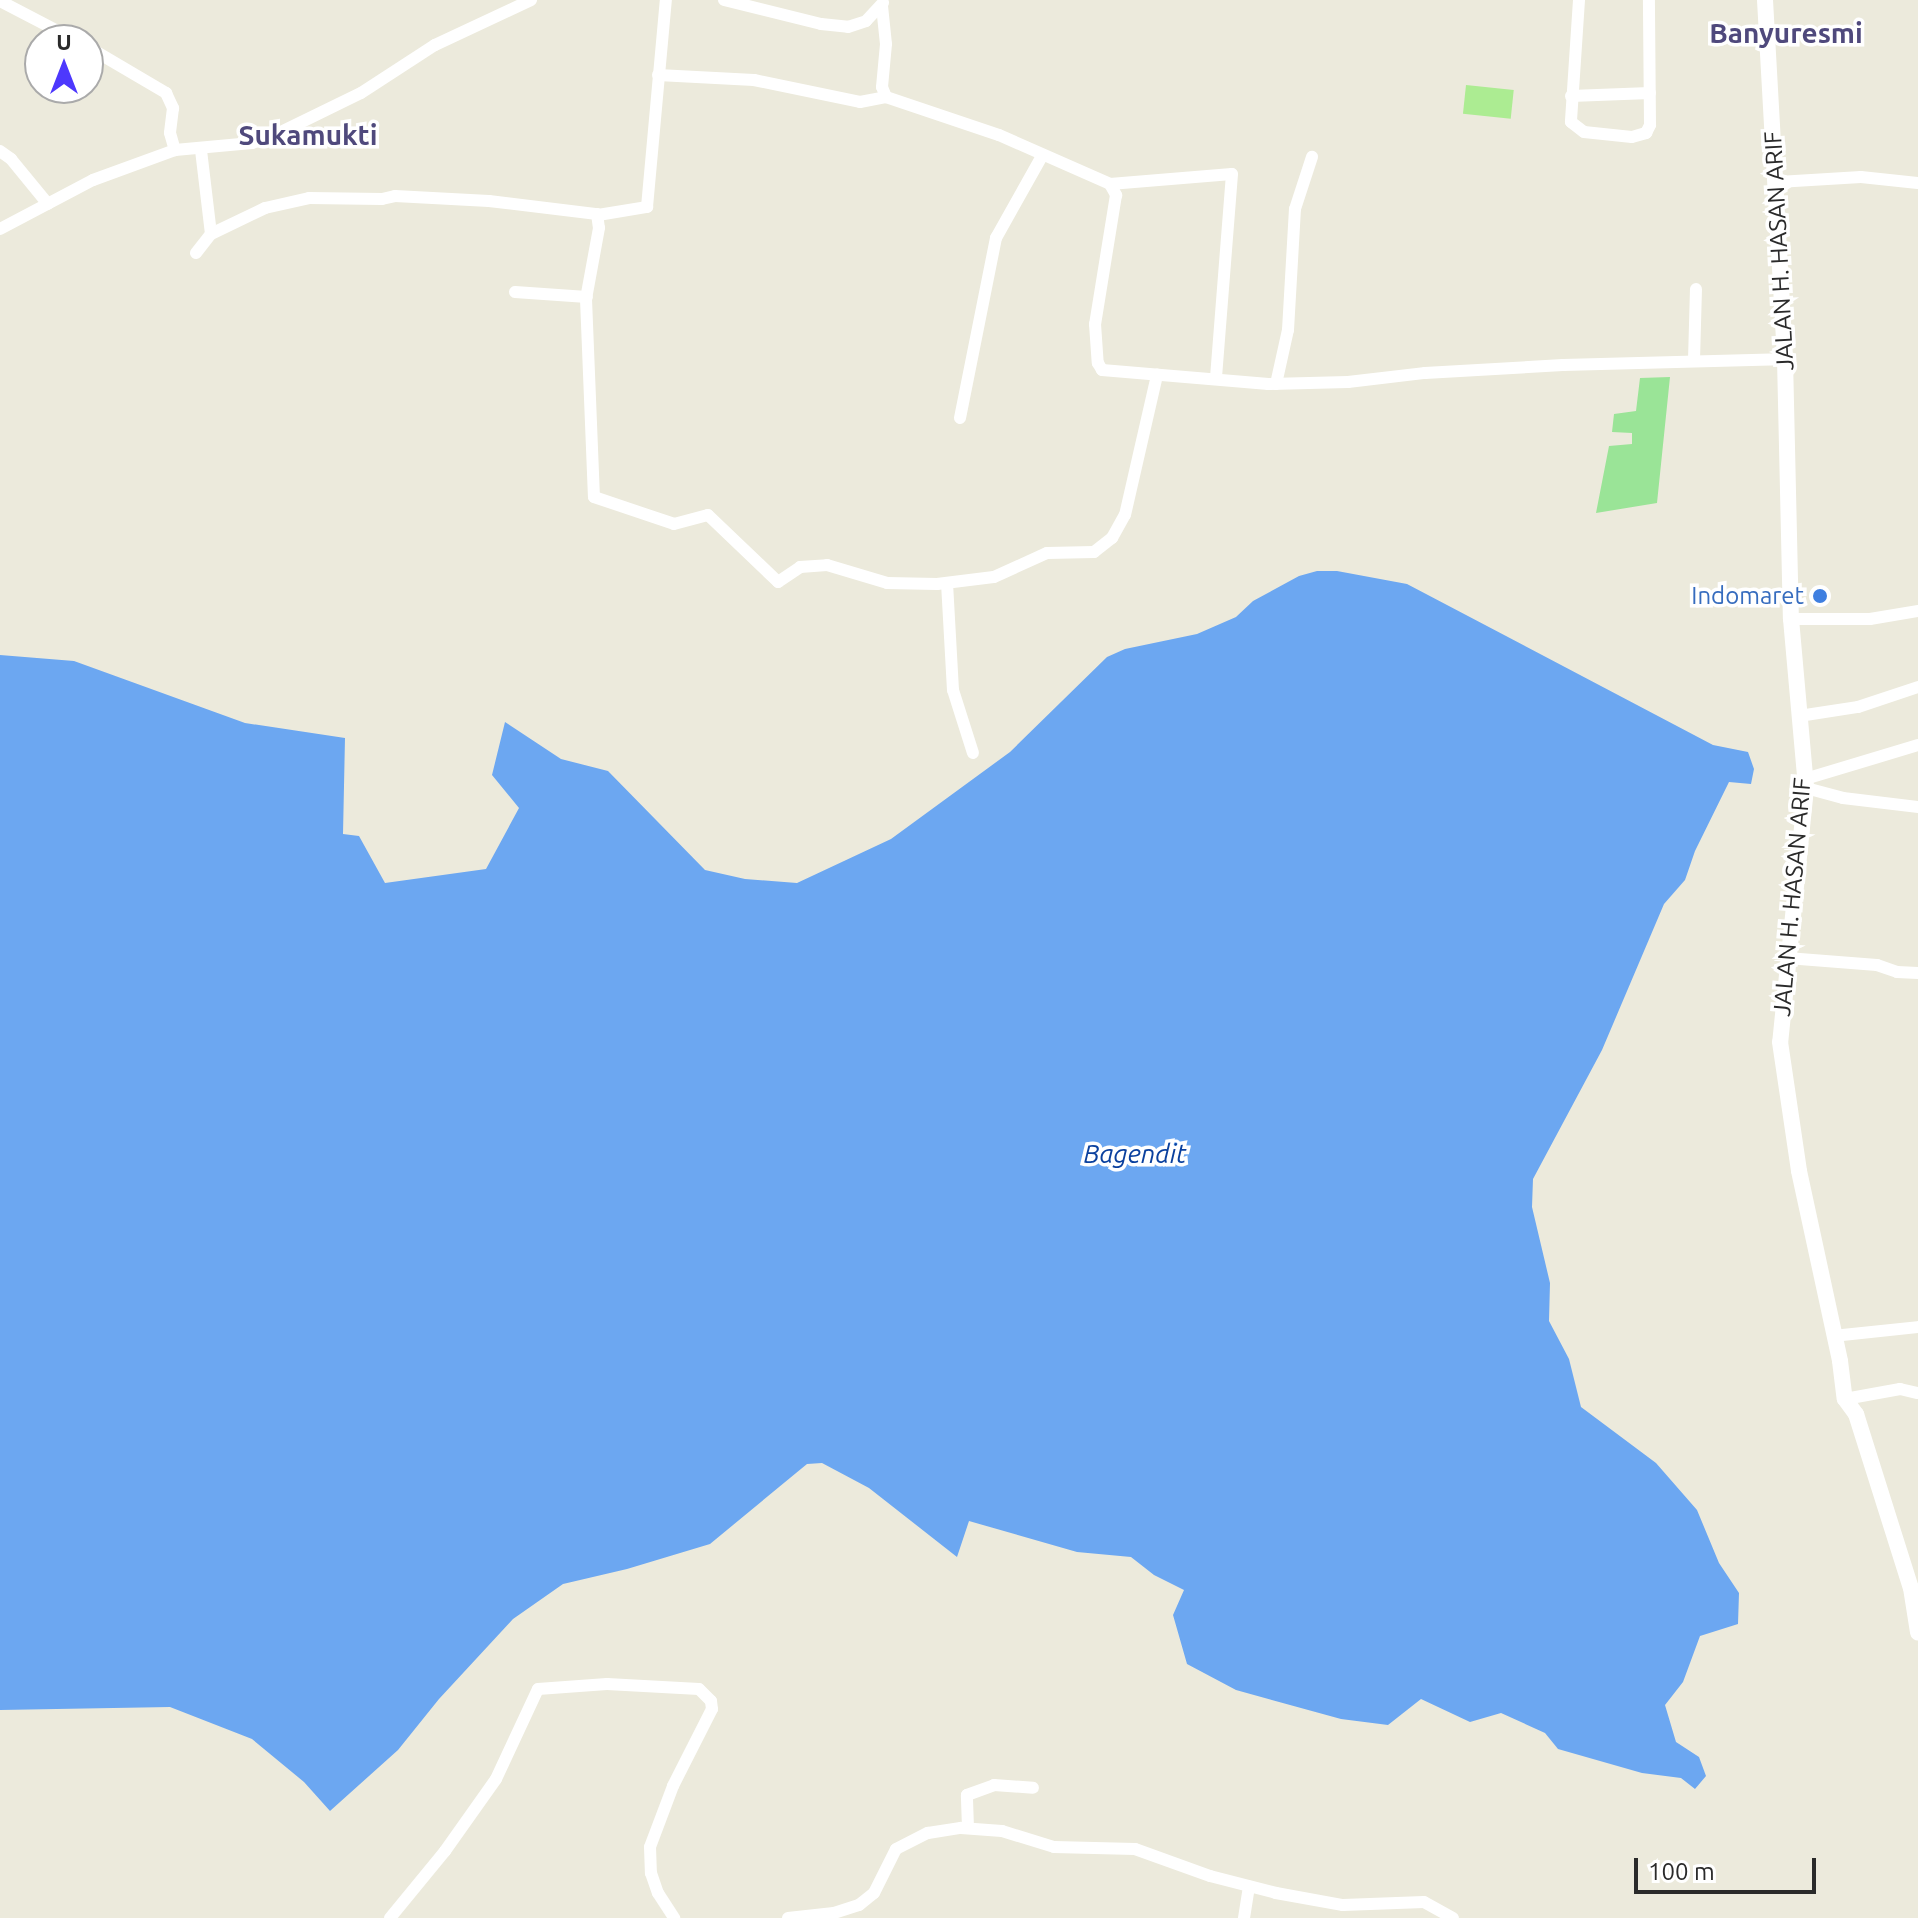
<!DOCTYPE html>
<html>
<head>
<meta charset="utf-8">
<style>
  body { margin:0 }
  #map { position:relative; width:1918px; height:1918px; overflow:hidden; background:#eceadc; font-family:Ubuntu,sans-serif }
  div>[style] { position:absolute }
  .green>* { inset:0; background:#9ae497 }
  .pitch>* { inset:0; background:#acec92; transform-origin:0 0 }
  .water>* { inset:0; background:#6ca7f1 }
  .minor>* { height:12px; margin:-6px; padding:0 6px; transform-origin:6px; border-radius:6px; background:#fff }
  .secondary>* { height:16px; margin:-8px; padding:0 8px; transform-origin:8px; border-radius:8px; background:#fff }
  .dots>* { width:22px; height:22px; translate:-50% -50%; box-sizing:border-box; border:4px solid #fff; border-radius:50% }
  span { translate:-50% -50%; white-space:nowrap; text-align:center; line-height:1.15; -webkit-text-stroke:7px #fff; paint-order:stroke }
  .street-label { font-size:24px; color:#2a2a2a }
  .shop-label { font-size:24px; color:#366cbe }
  .right { translate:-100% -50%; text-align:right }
  .water-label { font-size:26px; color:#0a409e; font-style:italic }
  .quarter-label { font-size:28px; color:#4f497c; font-weight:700 }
  .north { position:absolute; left:24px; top:24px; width:80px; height:80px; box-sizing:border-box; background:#fff; border:2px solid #aaa; border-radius:50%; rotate:0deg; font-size:22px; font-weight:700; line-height:32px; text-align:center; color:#2a2a2a }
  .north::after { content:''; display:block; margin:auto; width:28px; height:36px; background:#4d38fd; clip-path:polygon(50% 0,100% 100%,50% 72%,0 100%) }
  .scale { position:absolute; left:1634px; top:1858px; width:182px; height:36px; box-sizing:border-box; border:4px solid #2a2a2a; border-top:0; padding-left:10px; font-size:24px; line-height:28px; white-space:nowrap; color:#2a2a2a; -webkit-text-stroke:6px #fff; paint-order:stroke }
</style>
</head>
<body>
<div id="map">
  <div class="green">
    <div style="clip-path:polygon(1670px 377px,1657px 503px,1596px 513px,1609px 446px,1632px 444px,1632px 433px,1612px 432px,1614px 414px,1636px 411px,1640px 378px)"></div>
  </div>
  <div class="pitch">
    <div style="left:1466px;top:85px;width:48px;height:29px;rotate:6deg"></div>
  </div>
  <div class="water">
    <div style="clip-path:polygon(1317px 571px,1337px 571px,1407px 584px,1713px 745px,1748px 752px,1754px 769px,1751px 784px,1729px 782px,1695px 851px,1685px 880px,1664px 904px,1602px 1050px,1533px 1179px,1532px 1207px,1550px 1283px,1549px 1321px,1569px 1359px,1581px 1407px,1656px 1463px,1697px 1510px,1719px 1563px,1739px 1593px,1738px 1624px,1700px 1636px,1683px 1682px,1665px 1705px,1676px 1742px,1699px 1757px,1706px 1776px,1695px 1789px,1681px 1778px,1642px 1773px,1558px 1749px,1545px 1733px,1501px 1713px,1470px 1722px,1421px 1699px,1388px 1725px,1341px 1719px,1236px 1690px,1187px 1664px,1173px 1615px,1184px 1590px,1154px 1575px,1131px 1557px,1077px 1552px,969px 1521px,957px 1557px,869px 1488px,822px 1463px,807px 1464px,710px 1544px,627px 1569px,563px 1584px,513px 1619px,439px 1699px,398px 1750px,330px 1811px,304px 1782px,252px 1739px,170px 1707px,0 1710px,0 655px,74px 661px,245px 723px,345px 738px,343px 834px,359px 836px,385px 883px,486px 869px,519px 808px,492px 775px,505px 722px,561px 759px,608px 771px,705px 870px,745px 879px,797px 883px,891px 839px,1010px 752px,1107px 657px,1125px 649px,1197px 634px,1236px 617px,1253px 601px,1299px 576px)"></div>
  </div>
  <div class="minor">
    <div style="left:724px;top:0;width:100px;rotate:13.9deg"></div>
    <div style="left:821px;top:24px;width:27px;rotate:6deg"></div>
    <div style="left:848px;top:27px;width:19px;rotate:-18deg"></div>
    <div style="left:866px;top:21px;width:25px;rotate:-47deg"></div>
    <div style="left:1579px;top:0;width:122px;rotate:93.8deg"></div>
    <div style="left:1571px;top:122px;width:16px;rotate:38deg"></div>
    <div style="left:1584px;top:132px;width:48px;rotate:5.9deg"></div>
    <div style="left:1632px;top:137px;width:15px;rotate:-16deg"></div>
    <div style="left:1646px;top:133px;width:9px;rotate:-63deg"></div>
    <div style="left:1650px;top:125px;width:125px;rotate:-90.5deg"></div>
    <div style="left:0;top:1px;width:85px;rotate:27.5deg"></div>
    <div style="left:882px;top:6px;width:38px;rotate:84deg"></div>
    <div style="left:886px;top:44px;width:43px;rotate:95.3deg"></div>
    <div style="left:882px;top:87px;width:11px;rotate:68deg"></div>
    <div style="left:886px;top:97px;width:119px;rotate:18.6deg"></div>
    <div style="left:999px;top:135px;width:121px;rotate:23.8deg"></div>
    <div style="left:1110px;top:184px;width:13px;rotate:61deg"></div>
    <div style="left:1116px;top:195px;width:131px;rotate:99.2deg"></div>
    <div style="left:1095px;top:324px;width:39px;rotate:86deg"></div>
    <div style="left:1098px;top:363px;width:8px;rotate:60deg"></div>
    <div style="left:1102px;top:370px;width:167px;rotate:4.8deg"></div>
    <div style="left:1268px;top:384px;width:80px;rotate:-1.4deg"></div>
    <div style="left:1348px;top:382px;width:78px;rotate:-6.7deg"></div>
    <div style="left:1425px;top:373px;width:138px;rotate:-3.3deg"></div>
    <div style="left:1563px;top:365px;width:222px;rotate:-1.5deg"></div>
    <div style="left:88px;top:47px;width:91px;rotate:30.5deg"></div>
    <div style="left:166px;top:93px;width:17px;rotate:65deg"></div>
    <div style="left:173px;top:108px;width:25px;rotate:97deg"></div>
    <div style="left:170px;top:133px;width:18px;rotate:74deg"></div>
    <div style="left:658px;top:75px;width:96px;rotate:3deg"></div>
    <div style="left:754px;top:80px;width:108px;rotate:11.7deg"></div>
    <div style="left:860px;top:102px;width:26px;rotate:-11deg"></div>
    <div style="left:1571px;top:96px;width:79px;rotate:-2.2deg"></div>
    <div style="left:0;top:151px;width:14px;rotate:36deg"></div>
    <div style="left:11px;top:159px;width:58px;rotate:50.6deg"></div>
    <div style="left:1777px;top:182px;width:84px;rotate:-3.4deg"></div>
    <div style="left:1861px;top:177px;width:57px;rotate:6deg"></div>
    <div style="left:1110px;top:184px;width:122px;rotate:-4.7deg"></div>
    <div style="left:1232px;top:174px;width:205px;rotate:94.5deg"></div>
    <div style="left:598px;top:215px;width:50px;rotate:-9.3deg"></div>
    <div style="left:647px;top:207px;width:208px;rotate:-84.8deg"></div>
    <div style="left:0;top:229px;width:105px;rotate:-27.8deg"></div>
    <div style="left:93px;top:180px;width:87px;rotate:-20.1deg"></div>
    <div style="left:175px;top:150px;width:77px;rotate:-5.2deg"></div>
    <div style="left:252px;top:143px;width:27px;rotate:-20deg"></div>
    <div style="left:277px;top:134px;width:93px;rotate:-26deg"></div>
    <div style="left:361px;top:93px;width:88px;rotate:-33deg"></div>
    <div style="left:435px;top:45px;width:106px;rotate:-25.1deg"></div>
    <div style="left:211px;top:234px;width:60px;rotate:-25.7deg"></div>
    <div style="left:265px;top:208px;width:45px;rotate:-12.8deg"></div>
    <div style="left:309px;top:198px;width:73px;rotate:0.8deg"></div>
    <div style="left:382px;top:199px;width:13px;rotate:-13deg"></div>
    <div style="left:395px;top:196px;width:94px;rotate:3deg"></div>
    <div style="left:489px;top:201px;width:109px;rotate:6.9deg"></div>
    <div style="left:597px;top:214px;width:14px;rotate:82deg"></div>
    <div style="left:599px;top:228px;width:72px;rotate:100.4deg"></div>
    <div style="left:586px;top:299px;width:198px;rotate:87.7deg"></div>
    <div style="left:594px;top:497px;width:84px;rotate:18.6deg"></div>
    <div style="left:674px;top:524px;width:35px;rotate:-15deg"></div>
    <div style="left:708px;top:515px;width:97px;rotate:43.7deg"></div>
    <div style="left:778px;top:582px;width:27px;rotate:-34deg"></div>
    <div style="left:800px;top:567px;width:27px;rotate:-4deg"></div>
    <div style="left:827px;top:565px;width:63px;rotate:16.7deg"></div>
    <div style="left:887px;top:583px;width:50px;rotate:1.1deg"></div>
    <div style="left:937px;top:584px;width:57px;rotate:-7deg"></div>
    <div style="left:994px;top:577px;width:58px;rotate:-24.4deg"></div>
    <div style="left:1047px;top:553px;width:47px;rotate:-1.2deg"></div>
    <div style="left:1094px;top:552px;width:23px;rotate:-38deg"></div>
    <div style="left:1112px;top:538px;width:26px;rotate:-61deg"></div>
    <div style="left:1125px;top:515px;width:144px;rotate:-77.1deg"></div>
    <div style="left:196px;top:253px;width:24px;rotate:-52deg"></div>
    <div style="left:211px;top:234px;width:85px;rotate:-96.8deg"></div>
    <div style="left:515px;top:292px;width:72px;rotate:4deg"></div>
    <div style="left:1694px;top:360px;width:71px;rotate:-88.4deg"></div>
    <div style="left:1276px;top:384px;width:55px;rotate:-77.5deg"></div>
    <div style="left:1288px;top:330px;width:121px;rotate:-86.7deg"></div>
    <div style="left:1295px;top:209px;width:55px;rotate:-71.9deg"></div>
    <div style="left:960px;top:418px;width:184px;rotate:-78.7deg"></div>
    <div style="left:996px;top:238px;width:94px;rotate:-60.7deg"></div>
    <div style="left:947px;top:583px;width:107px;rotate:86.8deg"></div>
    <div style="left:953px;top:690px;width:66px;rotate:72.4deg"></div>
    <div style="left:1791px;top:619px;width:79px"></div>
    <div style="left:1870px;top:619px;width:49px;rotate:-9.5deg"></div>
    <div style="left:1799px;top:716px;width:60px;rotate:-8.7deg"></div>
    <div style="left:1858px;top:707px;width:63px;rotate:-18.4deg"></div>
    <div style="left:1805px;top:779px;width:118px;rotate:-16.7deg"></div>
    <div style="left:1806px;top:788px;width:38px;rotate:15deg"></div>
    <div style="left:1843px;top:798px;width:76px;rotate:6.8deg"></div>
    <div style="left:1787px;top:958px;width:90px;rotate:4.4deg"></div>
    <div style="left:1877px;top:965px;width:21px;rotate:19deg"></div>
    <div style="left:1897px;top:972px;width:21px;rotate:3deg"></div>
    <div style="left:1833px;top:1336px;width:85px;rotate:-6deg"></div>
    <div style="left:1845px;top:1399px;width:56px;rotate:-10.3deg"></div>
    <div style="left:1900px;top:1389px;width:18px;rotate:13deg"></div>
    <div style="left:968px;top:1828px;width:33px;rotate:-92deg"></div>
    <div style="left:967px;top:1795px;width:29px;rotate:-20deg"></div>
    <div style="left:994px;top:1785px;width:39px;rotate:4deg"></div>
    <div style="left:390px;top:1918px;width:87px;rotate:-50.6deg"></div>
    <div style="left:445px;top:1851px;width:88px;rotate:-54.7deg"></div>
    <div style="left:496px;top:1779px;width:99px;rotate:-65deg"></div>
    <div style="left:538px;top:1689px;width:69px;rotate:-4.1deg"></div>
    <div style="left:607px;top:1684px;width:92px;rotate:3.1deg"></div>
    <div style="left:699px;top:1689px;width:17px;rotate:45deg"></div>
    <div style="left:711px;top:1701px;width:8px;rotate:83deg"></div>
    <div style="left:712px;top:1709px;width:86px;rotate:116.9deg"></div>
    <div style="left:673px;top:1786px;width:65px;rotate:110.7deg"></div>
    <div style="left:650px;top:1847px;width:26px;rotate:88deg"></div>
    <div style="left:651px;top:1873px;width:21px;rotate:71deg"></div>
    <div style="left:658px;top:1893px;width:30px;rotate:57deg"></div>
    <div style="left:788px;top:1918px;width:46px;rotate:-6.2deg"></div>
    <div style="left:834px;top:1913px;width:26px;rotate:-18deg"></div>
    <div style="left:859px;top:1905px;width:19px;rotate:-39deg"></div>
    <div style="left:874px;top:1893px;width:49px;rotate:-63.4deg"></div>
    <div style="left:896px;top:1849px;width:36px;rotate:-27deg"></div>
    <div style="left:928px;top:1833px;width:33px;rotate:-9deg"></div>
    <div style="left:961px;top:1828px;width:41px;rotate:4.2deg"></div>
    <div style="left:1002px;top:1831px;width:54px;rotate:17.1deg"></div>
    <div style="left:1054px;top:1847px;width:81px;rotate:1.4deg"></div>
    <div style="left:1135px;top:1849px;width:80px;rotate:19.8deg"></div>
    <div style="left:1210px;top:1876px;width:68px;rotate:14.4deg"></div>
    <div style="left:1276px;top:1893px;width:68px;rotate:10.2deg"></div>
    <div style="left:1343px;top:1905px;width:81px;rotate:-2.1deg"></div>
    <div style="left:1424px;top:1902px;width:33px;rotate:29deg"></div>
    <div style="left:1244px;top:1918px;width:32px;rotate:-81deg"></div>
  </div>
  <div class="secondary">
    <div style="left:1765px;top:0;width:360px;rotate:86.8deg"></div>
    <div style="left:1785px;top:359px;width:260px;rotate:88.7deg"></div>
    <div style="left:1791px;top:619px;width:170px;rotate:84.9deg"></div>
    <div style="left:1806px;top:788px;width:255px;rotate:95.8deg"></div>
    <div style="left:1780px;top:1042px;width:130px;rotate:81.6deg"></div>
    <div style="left:1799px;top:1171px;width:194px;rotate:77.8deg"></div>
    <div style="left:1840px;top:1361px;width:38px;rotate:83deg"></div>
    <div style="left:1845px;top:1399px;width:19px;rotate:54deg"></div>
    <div style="left:1856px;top:1414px;width:182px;rotate:72.5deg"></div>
    <div style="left:1911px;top:1588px;width:45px;rotate:81deg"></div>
  </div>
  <div class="dots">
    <div style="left:1820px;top:596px;background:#3f7fe0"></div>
  </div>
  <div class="street-label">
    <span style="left:1779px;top:251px;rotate:-93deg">JALAN H. HASAN ARIF</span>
    <span style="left:1792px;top:897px;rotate:-85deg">JALAN H. HASAN ARIF</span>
  </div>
  <div class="shop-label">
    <span class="right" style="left:1804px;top:596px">Indomaret</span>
  </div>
  <div class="water-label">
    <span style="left:1135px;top:1154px">Bagendit</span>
  </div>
  <div class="quarter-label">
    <span style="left:1786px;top:33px">Banyuresmi</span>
    <span style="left:308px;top:135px">Sukamukti</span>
  </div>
  <div class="north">U</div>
  <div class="scale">100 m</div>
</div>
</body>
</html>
